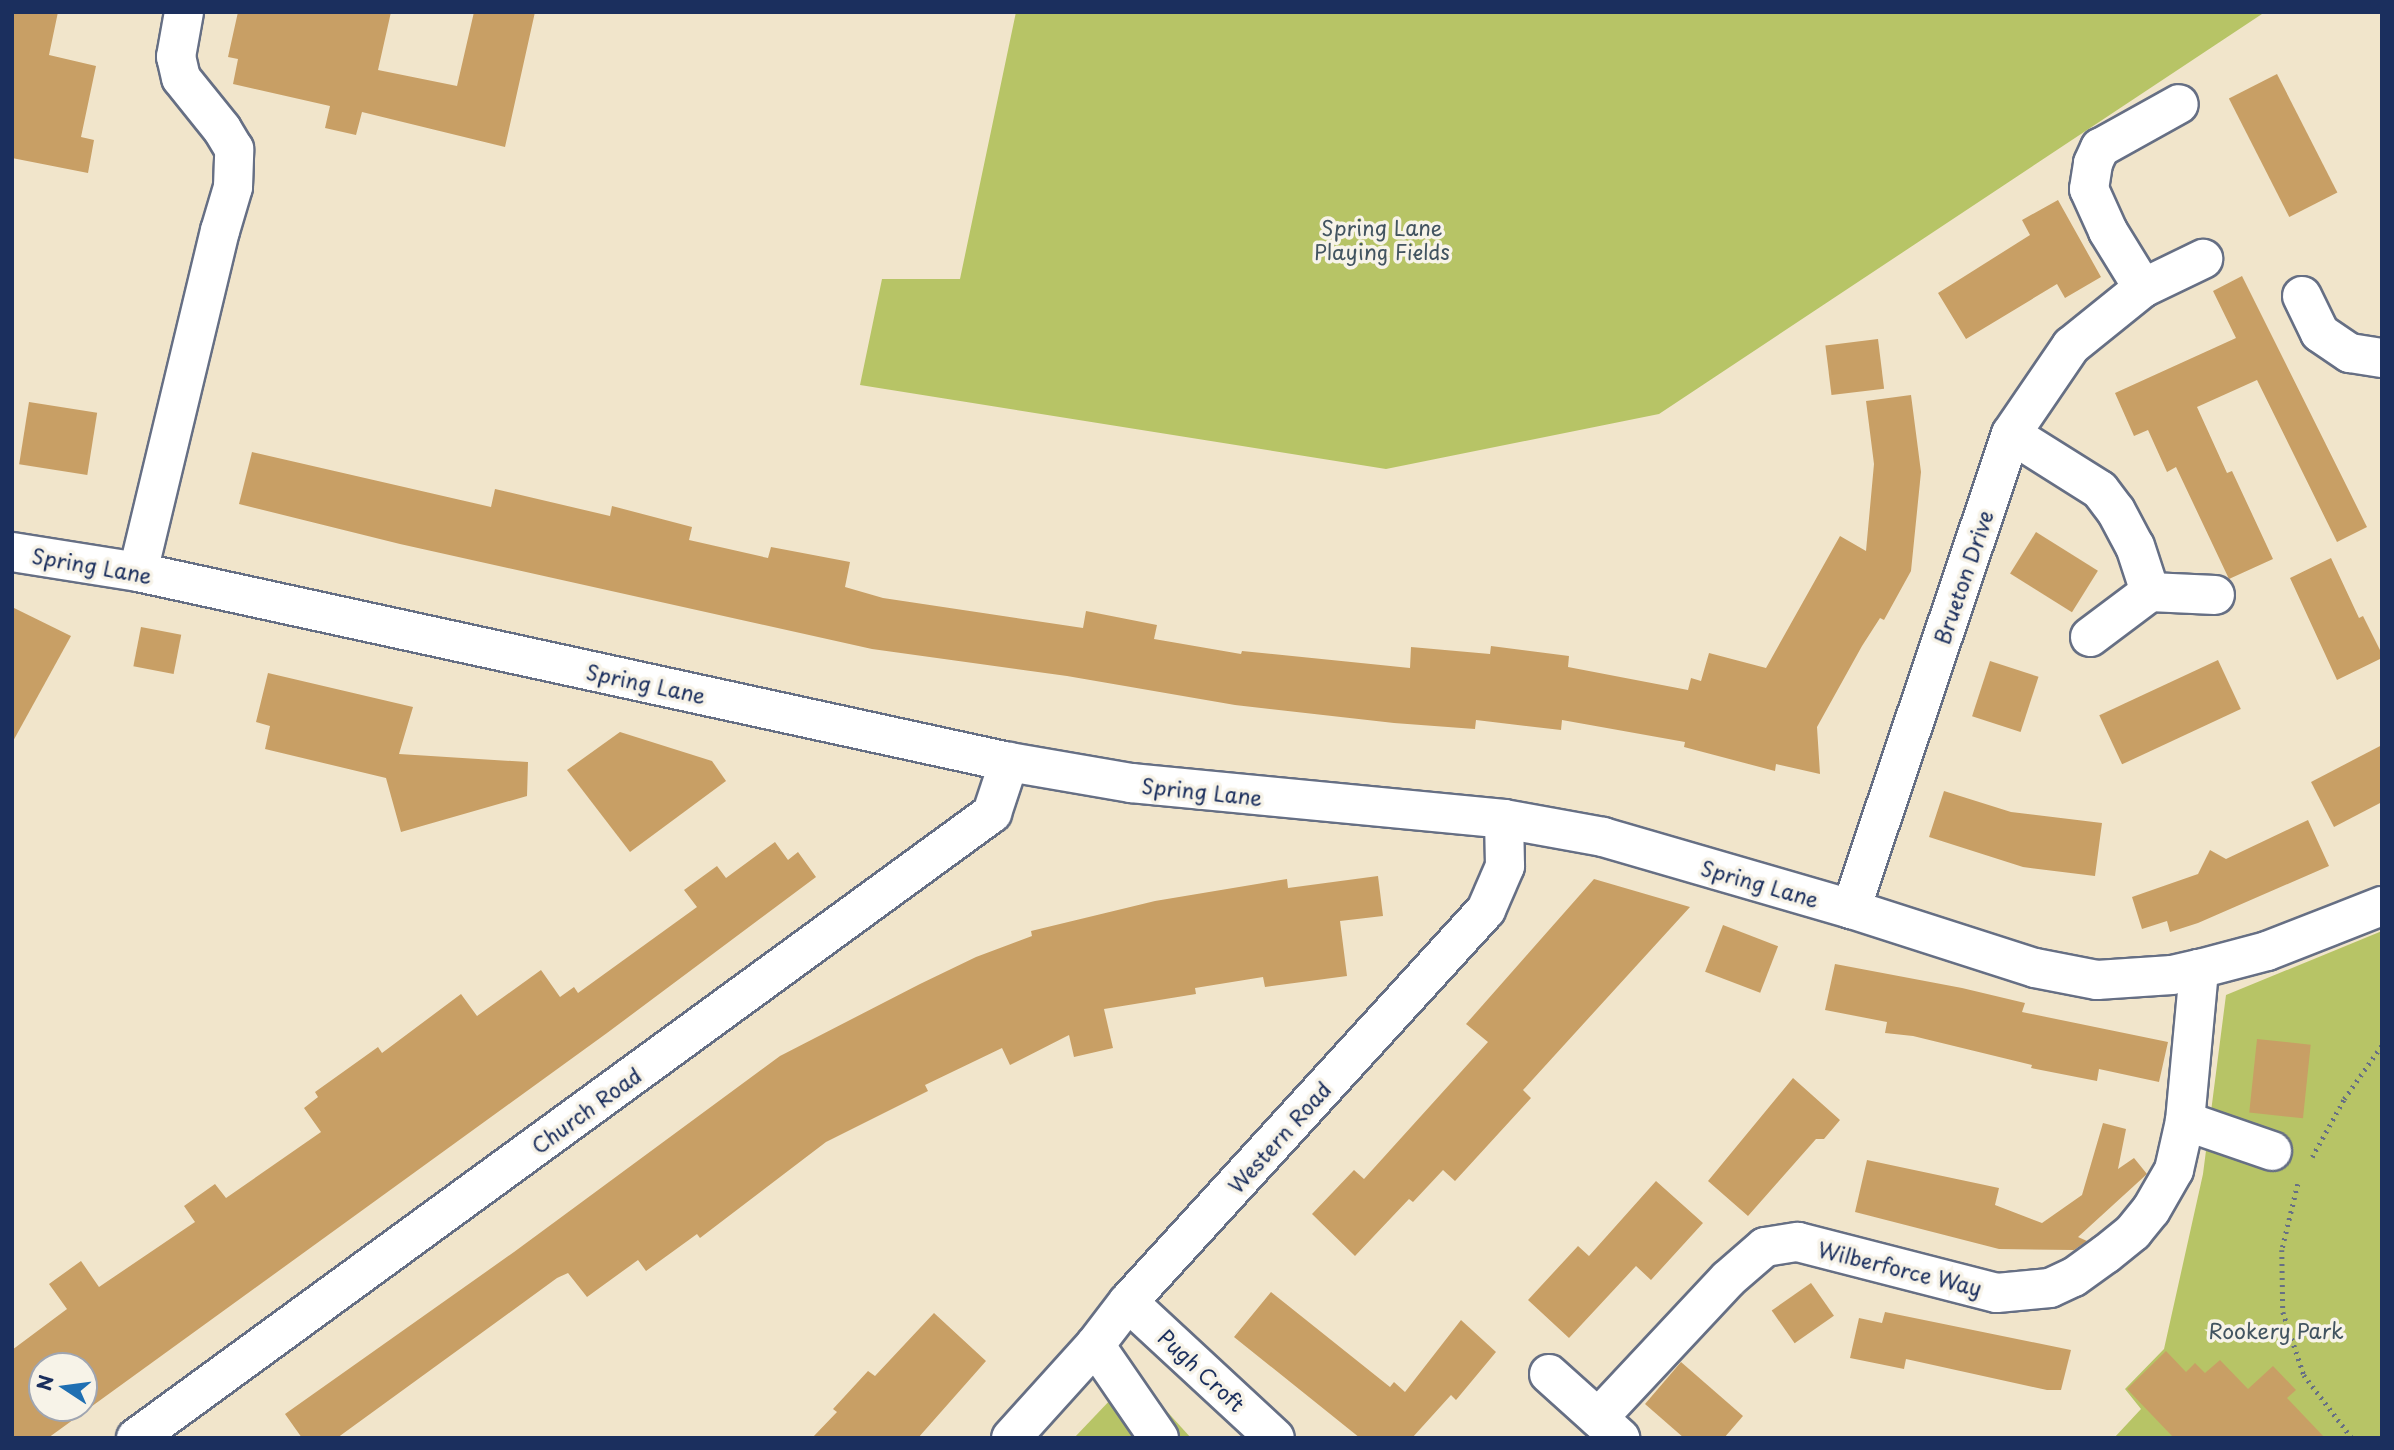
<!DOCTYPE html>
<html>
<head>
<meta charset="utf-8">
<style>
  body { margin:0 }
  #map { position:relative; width:2394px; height:1450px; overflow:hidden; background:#f1e5cb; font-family:"Playpen Sans",sans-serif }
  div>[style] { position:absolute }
  .green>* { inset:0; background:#b7c466 }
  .building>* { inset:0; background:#c89f65; transform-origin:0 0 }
  .path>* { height:4.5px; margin-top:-2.25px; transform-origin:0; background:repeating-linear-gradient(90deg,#666f84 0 2px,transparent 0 7px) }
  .roads { filter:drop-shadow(2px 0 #666f84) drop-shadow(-2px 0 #666f84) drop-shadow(0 2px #666f84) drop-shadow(0 -2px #666f84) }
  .minor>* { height:38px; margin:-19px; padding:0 19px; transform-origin:19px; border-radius:19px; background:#fff }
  span { translate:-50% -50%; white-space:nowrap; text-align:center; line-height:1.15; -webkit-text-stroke:7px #f7f3e8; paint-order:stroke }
  .park-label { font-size:21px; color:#425460 }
  .street-label { font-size:21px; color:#1b2f5e }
  .frame { position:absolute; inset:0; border:14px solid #1b2f5e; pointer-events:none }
  .north { position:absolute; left:28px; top:1352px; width:70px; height:70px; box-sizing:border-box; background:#f7f3e8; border:2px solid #9fa5b1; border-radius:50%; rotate:283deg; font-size:19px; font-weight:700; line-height:28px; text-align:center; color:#1b2f5e }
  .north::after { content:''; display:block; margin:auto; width:24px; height:32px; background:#1f6fb2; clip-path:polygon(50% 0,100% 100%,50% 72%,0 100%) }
</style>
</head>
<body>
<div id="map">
  <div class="green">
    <div style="clip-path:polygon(1016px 12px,2265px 12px,1659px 414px,1386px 469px,860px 385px,882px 279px,960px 279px)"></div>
    <div style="clip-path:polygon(2382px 931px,2382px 1438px,2114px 1438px,2141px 1409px,2125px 1389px,2164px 1349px,2203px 1174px,2226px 995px)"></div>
    <div style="clip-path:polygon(1134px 1375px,1191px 1438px,1074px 1438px)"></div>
  </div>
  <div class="building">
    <div style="clip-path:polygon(12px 12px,58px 12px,49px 55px,96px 66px,81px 137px,94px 140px,88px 173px,12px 158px)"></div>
    <div style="clip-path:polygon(238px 12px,391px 12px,378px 70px,457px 86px,474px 12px,535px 12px,505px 147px,362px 112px,356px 135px,325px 128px,330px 106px,233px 84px,238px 59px,228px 57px)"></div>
    <div style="left:2277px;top:74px;width:133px;height:54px;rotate:63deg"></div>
    <div style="clip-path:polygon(2058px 200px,2101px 277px,2065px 298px,2057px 284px,1966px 339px,1938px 293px,2030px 235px,2022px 220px)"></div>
    <div style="clip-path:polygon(2242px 276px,2367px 527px,2337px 542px,2257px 380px,2197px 407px,2227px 473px,2232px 471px,2273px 559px,2229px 579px,2176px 467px,2167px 472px,2148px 430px,2134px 436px,2115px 393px,2236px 338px,2213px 291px)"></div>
    <div style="left:1878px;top:339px;width:50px;height:53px;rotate:83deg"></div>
    <div style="clip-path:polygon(1911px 395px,1921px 472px,1911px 571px,1884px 620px,1880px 618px,1862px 646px,1817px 727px,1820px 774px,1776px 764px,1775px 771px,1684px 747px,1685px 742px,1562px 720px,1561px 730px,1476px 720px,1475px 729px,1394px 723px,1235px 705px,1067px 676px,872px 649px,400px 544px,239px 504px,252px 452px,491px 507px,495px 489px,610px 516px,612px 506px,692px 527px,689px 540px,768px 558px,771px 547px,850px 562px,845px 587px,883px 598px,1083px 628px,1086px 611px,1157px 625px,1154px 639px,1241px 654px,1242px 651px,1410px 668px,1411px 647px,1490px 654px,1491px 646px,1569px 656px,1568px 667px,1688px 690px,1691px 678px,1701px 681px,1709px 653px,1766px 668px,1840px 536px,1866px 551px,1874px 464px,1866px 401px)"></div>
    <div style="left:29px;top:402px;width:69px;height:63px;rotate:9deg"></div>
    <div style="left:2036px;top:532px;width:73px;height:49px;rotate:32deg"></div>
    <div style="clip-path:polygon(2331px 558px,2359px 618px,2363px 616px,2382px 654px,2382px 658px,2337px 680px,2290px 578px)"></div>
    <div style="clip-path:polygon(12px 607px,71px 636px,12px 743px)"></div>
    <div style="left:141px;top:627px;width:41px;height:40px;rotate:11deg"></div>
    <div style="left:2218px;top:660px;width:54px;height:131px;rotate:65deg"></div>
    <div style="left:1990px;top:661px;width:51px;height:58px;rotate:18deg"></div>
    <div style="clip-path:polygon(268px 673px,413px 707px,399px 754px,528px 762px,527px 796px,401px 832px,386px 778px,265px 749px,270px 726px,256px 722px)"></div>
    <div style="clip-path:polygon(620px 732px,712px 761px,726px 781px,630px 852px,567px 770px)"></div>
    <div style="clip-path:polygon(2382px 745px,2382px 802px,2334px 827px,2311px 782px)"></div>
    <div style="clip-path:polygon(1944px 791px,2011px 812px,2102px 823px,2095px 876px,2023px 867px,1929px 837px)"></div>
    <div style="clip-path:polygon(2308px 820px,2329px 866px,2198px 923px,2170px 932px,2167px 921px,2142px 929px,2132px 897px,2198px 874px,2210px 850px,2226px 859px)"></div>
    <div style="clip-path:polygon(evenodd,775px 842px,788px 860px,798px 852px,816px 877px,607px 1033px,48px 1438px,12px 1438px,12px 1350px,67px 1309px,49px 1284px,81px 1261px,99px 1287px,195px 1222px,184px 1206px,215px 1184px,226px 1198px,321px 1132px,304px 1108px,318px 1097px,315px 1092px,378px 1047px,382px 1053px,461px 994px,477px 1016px,541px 970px,560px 997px,574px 987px,578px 993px,697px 907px,684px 890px,717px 866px,726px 878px,775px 842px,42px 1366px,84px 1366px,84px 1408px,42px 1408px,42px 1366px)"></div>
    <div style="clip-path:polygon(1378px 876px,1383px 916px,1340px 921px,1347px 976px,1265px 987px,1263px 977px,1195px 988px,1196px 994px,1104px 1009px,1113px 1048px,1074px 1057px,1069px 1035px,1010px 1065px,1002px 1048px,925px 1085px,928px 1091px,826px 1142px,700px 1238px,697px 1234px,646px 1271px,638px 1260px,587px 1297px,568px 1273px,557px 1278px,337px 1438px,302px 1438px,285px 1414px,514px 1252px,780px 1056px,920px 984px,976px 957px,1032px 936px,1031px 931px,1155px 901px,1287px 879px,1288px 888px)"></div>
    <div style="clip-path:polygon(1594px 879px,1690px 907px,1523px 1090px,1531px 1098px,1455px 1181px,1443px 1170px,1413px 1202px,1409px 1199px,1355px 1256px,1312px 1214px,1354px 1170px,1364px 1179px,1488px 1042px,1466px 1024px)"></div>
    <div style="left:1723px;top:925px;width:59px;height:50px;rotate:21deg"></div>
    <div style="clip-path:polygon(1835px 964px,1962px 988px,2025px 1003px,2022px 1012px,2168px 1042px,2159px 1082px,2099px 1069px,2097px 1081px,2031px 1068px,2032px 1065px,1913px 1036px,1885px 1033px,1887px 1022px,1825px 1010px)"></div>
    <div style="left:2257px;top:1039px;width:54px;height:74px;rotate:6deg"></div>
    <div style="clip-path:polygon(1793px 1078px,1840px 1120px,1824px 1139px,1816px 1139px,1748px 1216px,1708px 1181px)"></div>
    <div style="clip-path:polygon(2103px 1123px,2126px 1129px,2118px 1169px,2134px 1158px,2147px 1174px,2078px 1237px,2087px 1241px,2074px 1250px,1999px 1249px,1855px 1212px,1867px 1160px,1999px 1188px,1995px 1205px,2042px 1223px,2082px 1195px)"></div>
    <div style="clip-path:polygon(1656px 1181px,1703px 1223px,1651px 1280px,1636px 1266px,1569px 1338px,1528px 1300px,1578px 1246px,1589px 1256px)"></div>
    <div style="left:1811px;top:1283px;width:40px;height:48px;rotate:55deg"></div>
    <div style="clip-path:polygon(1271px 1292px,1390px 1387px,1394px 1382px,1405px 1392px,1461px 1320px,1496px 1352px,1456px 1400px,1451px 1395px,1412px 1438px,1360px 1438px,1234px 1337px)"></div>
    <div style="clip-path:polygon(1885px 1312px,2071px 1350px,2061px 1390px,2047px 1390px,1906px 1359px,1904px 1369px,1850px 1358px,1859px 1318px,1882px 1323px)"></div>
    <div style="clip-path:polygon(934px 1313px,986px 1361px,918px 1438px,812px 1438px,837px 1412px,833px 1409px,868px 1371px,875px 1376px)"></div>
    <div style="clip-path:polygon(2166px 1351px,2186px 1372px,2195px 1363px,2205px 1373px,2220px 1360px,2248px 1389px,2273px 1366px,2296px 1390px,2287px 1398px,2325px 1438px,2174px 1438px,2127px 1389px)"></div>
    <div style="clip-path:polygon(1681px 1362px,1743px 1416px,1724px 1438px,1684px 1438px,1645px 1404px)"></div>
  </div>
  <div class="path">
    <div style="left:2312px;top:1157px;width:66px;rotate:-61.1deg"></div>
    <div style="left:2344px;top:1099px;width:66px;rotate:-54.9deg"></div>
    <div style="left:2298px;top:1184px;width:68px;rotate:103.6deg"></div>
    <div style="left:2282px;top:1250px;width:62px;rotate:89.1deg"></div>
    <div style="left:2283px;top:1312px;width:66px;rotate:71.6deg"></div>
    <div style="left:2304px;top:1375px;width:79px;rotate:52.7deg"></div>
  </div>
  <div class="roads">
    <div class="minor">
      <div style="left:2143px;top:288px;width:67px;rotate:-121.6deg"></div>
      <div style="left:2108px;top:231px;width:46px;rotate:-114.3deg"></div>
      <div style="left:2089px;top:189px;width:26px;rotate:-81deg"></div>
      <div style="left:2093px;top:163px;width:17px;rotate:-65deg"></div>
      <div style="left:2100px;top:148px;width:90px;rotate:-29.1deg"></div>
      <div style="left:2302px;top:296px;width:41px;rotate:64.1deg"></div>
      <div style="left:2320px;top:333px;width:36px;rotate:34deg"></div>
      <div style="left:2350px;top:353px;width:32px;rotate:9deg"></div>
      <div style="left:2011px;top:434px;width:105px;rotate:32.2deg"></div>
      <div style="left:2100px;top:490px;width:26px;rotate:53deg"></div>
      <div style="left:2116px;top:511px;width:40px;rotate:62deg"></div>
      <div style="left:2135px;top:546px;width:48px;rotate:71.9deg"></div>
      <div style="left:2150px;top:592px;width:65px;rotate:2.6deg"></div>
      <div style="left:12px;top:552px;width:128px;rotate:9deg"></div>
      <div style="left:138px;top:572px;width:891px;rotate:12.31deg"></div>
      <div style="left:1009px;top:762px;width:124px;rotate:9.8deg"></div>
      <div style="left:1131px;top:783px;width:375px;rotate:5.5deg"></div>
      <div style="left:1504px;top:819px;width:101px;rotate:10.3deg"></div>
      <div style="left:1603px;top:837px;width:258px;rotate:16.2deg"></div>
      <div style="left:1851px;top:909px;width:193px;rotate:17.8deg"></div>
      <div style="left:2035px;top:968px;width:63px;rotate:11deg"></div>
      <div style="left:2097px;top:980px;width:75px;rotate:-3.8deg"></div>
      <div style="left:2172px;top:975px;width:28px;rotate:-13deg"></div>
      <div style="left:2199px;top:969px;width:70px;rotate:-14.8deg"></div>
      <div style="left:2267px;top:951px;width:123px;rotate:-21.4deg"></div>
      <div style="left:138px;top:572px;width:351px;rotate:-76.5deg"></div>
      <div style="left:220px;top:231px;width:46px;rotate:-73.5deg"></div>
      <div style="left:233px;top:187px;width:38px;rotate:-88deg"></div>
      <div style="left:234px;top:149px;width:23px;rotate:-121deg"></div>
      <div style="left:222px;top:129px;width:65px;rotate:-128.8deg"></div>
      <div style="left:181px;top:78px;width:22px;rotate:-103deg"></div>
      <div style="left:176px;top:57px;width:46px;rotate:-79.9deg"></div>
      <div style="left:2090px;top:637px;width:75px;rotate:-36.9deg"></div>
      <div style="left:1851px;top:909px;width:501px;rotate:-71.38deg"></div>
      <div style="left:2011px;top:434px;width:107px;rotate:-55.7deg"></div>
      <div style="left:2071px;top:346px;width:92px;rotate:-38.9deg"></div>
      <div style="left:2143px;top:288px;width:67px;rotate:-25.8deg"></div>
      <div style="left:2185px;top:1121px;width:92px;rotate:19deg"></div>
      <div style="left:1128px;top:1302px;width:200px;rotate:42.8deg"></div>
      <div style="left:1095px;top:1345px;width:113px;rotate:55.5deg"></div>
      <div style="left:1549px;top:1374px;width:96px;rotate:42deg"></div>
      <div style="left:1598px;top:1418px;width:190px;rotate:-46.9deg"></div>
      <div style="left:1728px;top:1279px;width:49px;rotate:-40.9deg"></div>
      <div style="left:1765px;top:1247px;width:33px;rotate:-9deg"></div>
      <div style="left:1798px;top:1242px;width:205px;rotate:14.4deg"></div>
      <div style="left:1997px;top:1293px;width:53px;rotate:-5.4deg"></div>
      <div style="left:2050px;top:1288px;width:26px;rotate:-25deg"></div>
      <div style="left:2074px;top:1277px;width:39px;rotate:-36deg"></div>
      <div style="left:2106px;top:1254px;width:35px;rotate:-39deg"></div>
      <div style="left:2133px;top:1232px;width:28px;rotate:-51deg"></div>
      <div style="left:2151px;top:1210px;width:46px;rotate:-60.1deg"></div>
      <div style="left:2174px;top:1170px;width:50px;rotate:-77.3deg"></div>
      <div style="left:2185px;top:1121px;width:153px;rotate:-84.7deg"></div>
      <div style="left:136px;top:1438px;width:1060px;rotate:-36.13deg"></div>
      <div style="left:992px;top:813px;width:54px;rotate:-71.6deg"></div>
      <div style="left:1011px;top:1438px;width:125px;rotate:-47.9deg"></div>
      <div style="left:1095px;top:1345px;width:54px;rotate:-52.5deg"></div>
      <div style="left:1128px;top:1302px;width:531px;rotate:-47.6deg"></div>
      <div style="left:1486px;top:910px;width:48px;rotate:-66.6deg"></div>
      <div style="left:1505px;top:866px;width:47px;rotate:-91.2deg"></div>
    </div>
  </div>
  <div class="park-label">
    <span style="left:1382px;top:239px">Spring Lane<br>Playing Fields</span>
    <span style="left:2276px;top:1330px">Rookery Park</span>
  </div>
  <div class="street-label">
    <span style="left:92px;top:565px;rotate:10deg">Spring Lane</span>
    <span style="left:1963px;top:577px;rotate:-71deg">Brueton Drive</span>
    <span style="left:646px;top:683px;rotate:12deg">Spring Lane</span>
    <span style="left:1202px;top:791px;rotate:6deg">Spring Lane</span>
    <span style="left:1760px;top:883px;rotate:16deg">Spring Lane</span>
    <span style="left:586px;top:1110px;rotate:-36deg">Church Road</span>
    <span style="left:1279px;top:1137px;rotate:-48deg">Western Road</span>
    <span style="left:1900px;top:1268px;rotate:14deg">Wilberforce Way</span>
    <span style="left:1202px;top:1370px;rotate:43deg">Pugh Croft</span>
  </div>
  <div class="frame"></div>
  <div class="north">N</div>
</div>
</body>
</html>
